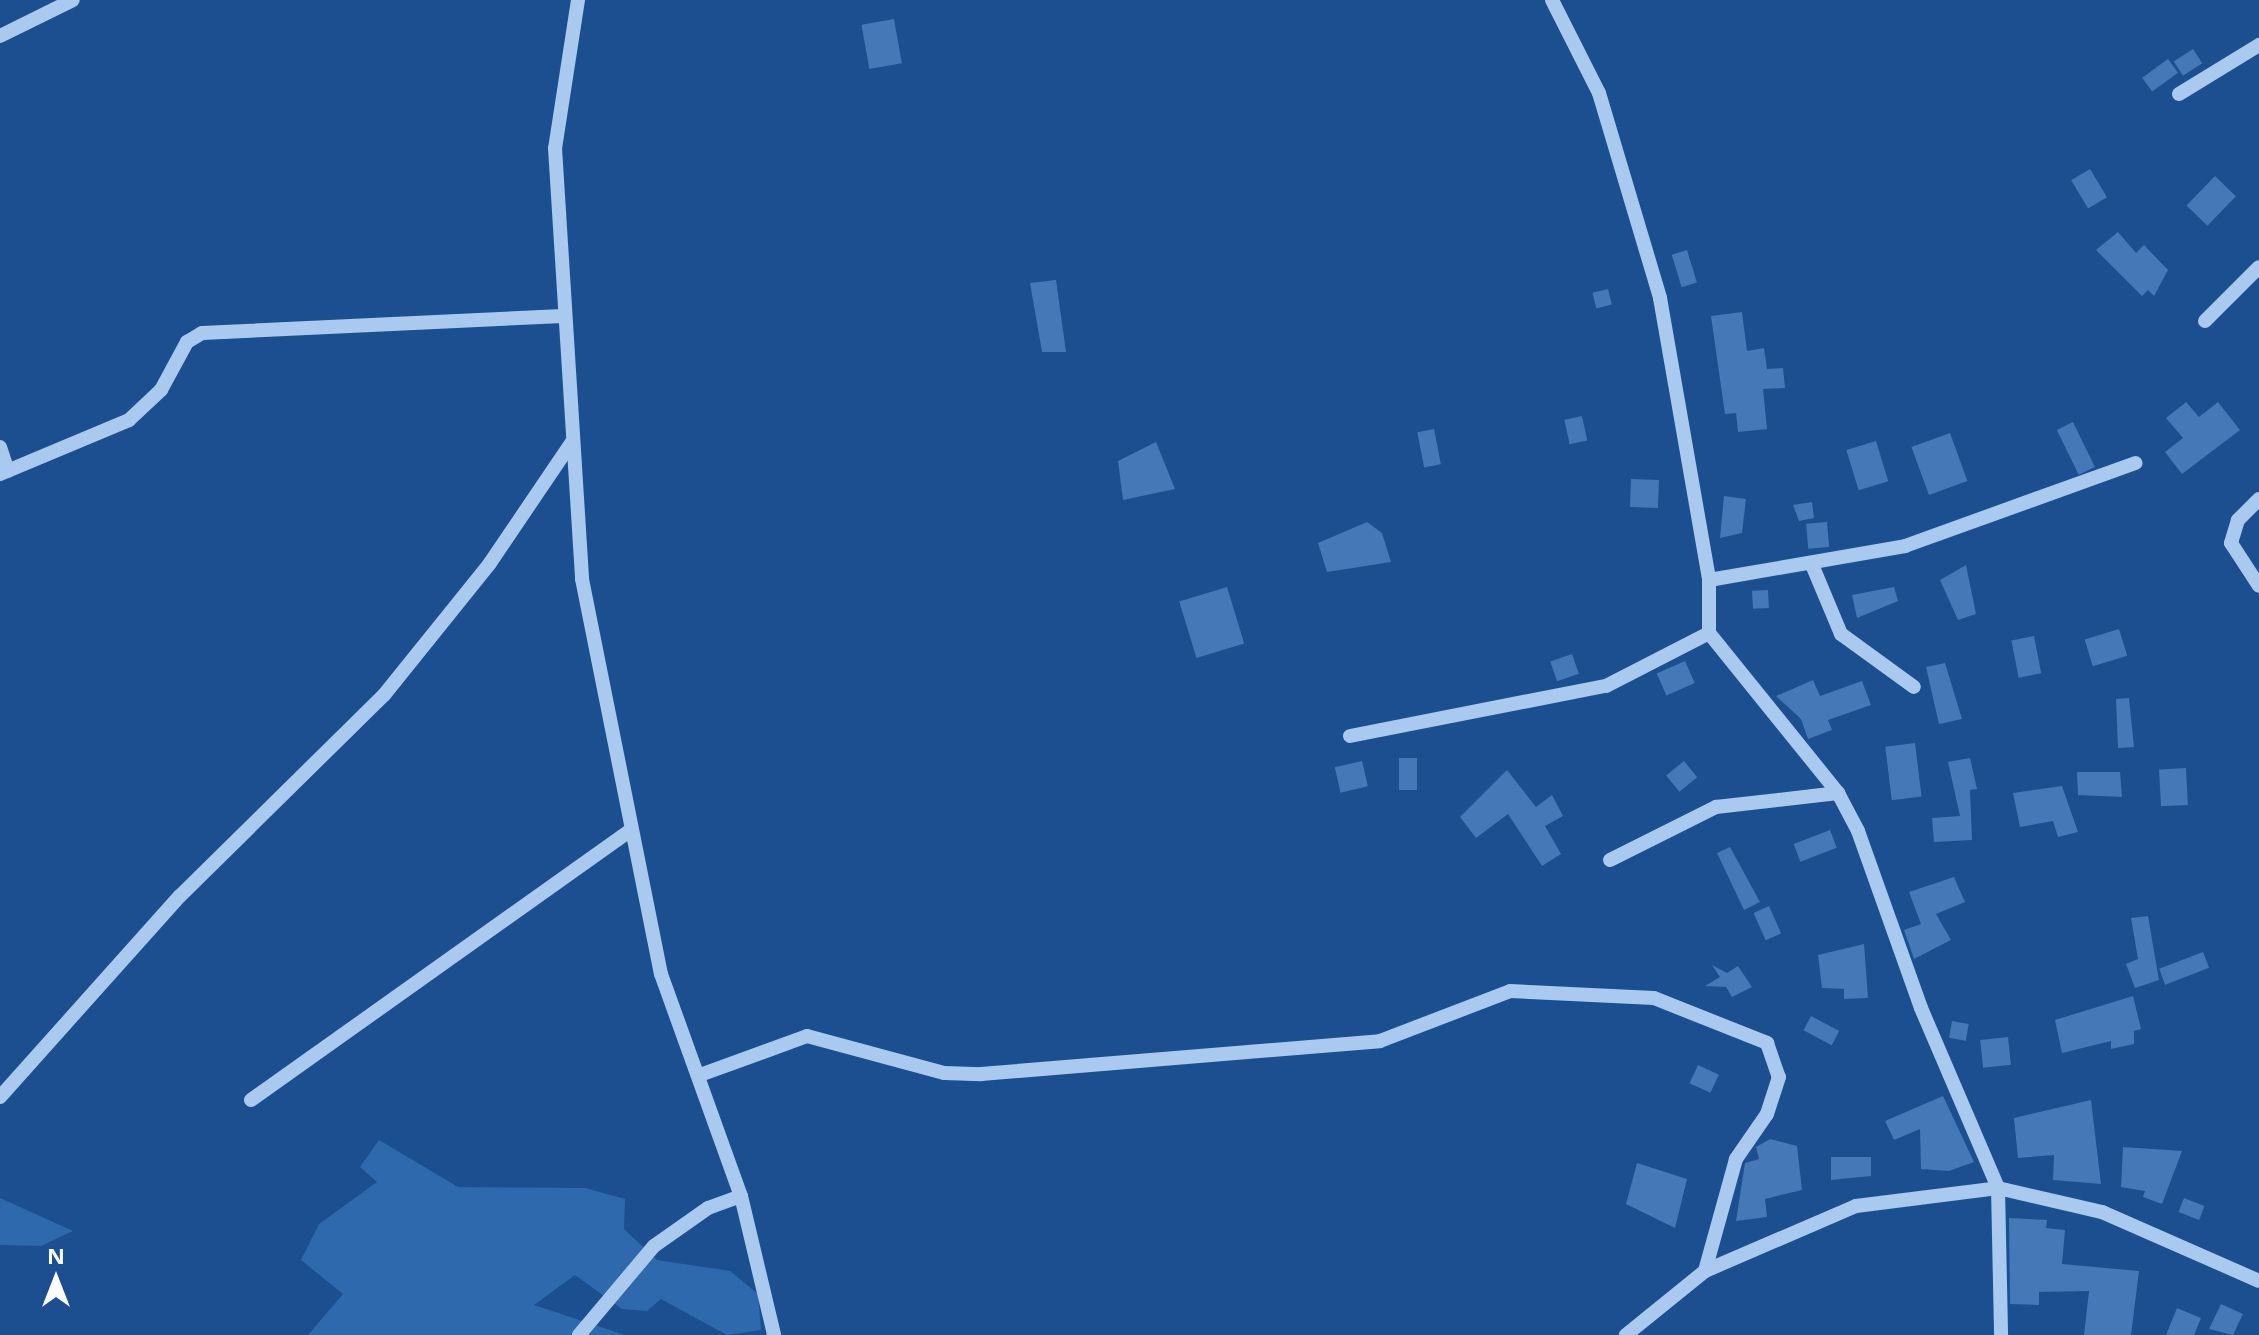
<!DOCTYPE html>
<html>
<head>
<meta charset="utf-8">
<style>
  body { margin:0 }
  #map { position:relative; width:2259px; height:1335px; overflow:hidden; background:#1b4f8f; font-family:"Open Sans",sans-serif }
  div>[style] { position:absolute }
  .green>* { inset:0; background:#2e69ad }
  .building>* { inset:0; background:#4478b7; transform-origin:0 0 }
  .minor>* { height:14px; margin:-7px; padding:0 7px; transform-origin:7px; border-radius:7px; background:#a9c9ee }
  span { translate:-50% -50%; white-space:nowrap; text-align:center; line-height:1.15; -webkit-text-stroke:6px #1b4f8f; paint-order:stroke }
  .north { position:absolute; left:16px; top:1239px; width:80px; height:80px; -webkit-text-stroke:6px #1b4f8f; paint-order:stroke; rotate:0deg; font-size:22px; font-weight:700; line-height:32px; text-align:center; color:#fff }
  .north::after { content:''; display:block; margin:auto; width:28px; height:36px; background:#fff; clip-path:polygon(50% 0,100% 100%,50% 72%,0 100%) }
</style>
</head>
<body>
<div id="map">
  <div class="green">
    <div style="clip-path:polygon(379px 1140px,458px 1187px,585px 1188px,625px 1199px,624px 1229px,657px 1260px,730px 1271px,758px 1294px,761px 1330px,727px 1335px,661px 1299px,647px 1311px,622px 1309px,575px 1275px,534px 1305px,625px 1335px,308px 1335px,343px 1294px,301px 1260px,319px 1224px,377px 1182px,360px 1167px)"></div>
    <div style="clip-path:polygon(0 1198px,73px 1231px,41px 1246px,0 1245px)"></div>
  </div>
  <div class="building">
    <div style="left:894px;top:19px;width:45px;height:33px;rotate:80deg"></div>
    <div style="left:2193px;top:49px;width:17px;height:23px;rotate:57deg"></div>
    <div style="left:2168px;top:59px;width:17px;height:32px;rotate:54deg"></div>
    <div style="left:2090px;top:169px;width:33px;height:22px;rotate:59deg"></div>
    <div style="left:2215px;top:176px;width:29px;height:41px;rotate:44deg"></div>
    <div style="clip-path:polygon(2118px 232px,2136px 253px,2144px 245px,2168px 270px,2154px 296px,2148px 290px,2142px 296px,2096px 250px)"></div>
    <div style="left:1687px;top:250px;width:34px;height:16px;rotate:73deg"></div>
    <div style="clip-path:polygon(1056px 280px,1066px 352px,1042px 352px,1030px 283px)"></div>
    <div style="left:1608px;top:289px;width:16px;height:16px;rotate:76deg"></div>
    <div style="clip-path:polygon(1742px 312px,1747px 351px,1764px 348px,1767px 369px,1783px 368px,1785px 388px,1763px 389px,1767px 429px,1738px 432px,1736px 413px,1725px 414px,1711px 316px)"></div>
    <div style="clip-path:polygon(2186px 402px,2199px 417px,2218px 402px,2240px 430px,2182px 474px,2165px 452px,2183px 438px,2166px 418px)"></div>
    <div style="left:1582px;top:416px;width:25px;height:18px;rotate:78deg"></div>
    <div style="left:2073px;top:422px;width:50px;height:18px;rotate:64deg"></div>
    <div style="left:1434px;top:429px;width:36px;height:17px;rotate:79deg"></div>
    <div style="left:1950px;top:433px;width:51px;height:41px;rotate:70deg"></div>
    <div style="left:1876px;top:441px;width:42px;height:31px;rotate:73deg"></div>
    <div style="clip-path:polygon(1156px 442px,1175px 489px,1123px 500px,1118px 461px)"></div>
    <div style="left:1631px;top:479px;width:28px;height:28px;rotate:2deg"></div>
    <div style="clip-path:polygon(1724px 496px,1746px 499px,1742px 533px,1720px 538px)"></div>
    <div style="clip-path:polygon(1812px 502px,1814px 518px,1799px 521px,1793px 505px)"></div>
    <div style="clip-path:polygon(1367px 522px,1382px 533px,1391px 562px,1327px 572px,1318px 543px)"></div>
    <div style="left:1827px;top:522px;width:25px;height:21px;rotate:85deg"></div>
    <div style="clip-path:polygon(1966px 565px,1976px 614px,1958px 620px,1940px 580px)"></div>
    <div style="left:1227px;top:587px;width:59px;height:50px;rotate:73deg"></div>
    <div style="clip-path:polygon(1894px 587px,1898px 601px,1857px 618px,1852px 595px)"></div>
    <div style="left:1768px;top:590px;width:18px;height:16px;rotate:87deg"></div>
    <div style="left:2119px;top:629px;width:28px;height:36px;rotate:73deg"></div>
    <div style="left:2034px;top:636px;width:38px;height:23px;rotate:79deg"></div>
    <div style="left:1572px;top:654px;width:21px;height:23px;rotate:71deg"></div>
    <div style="left:1685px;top:661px;width:24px;height:31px;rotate:66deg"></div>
    <div style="clip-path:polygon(1945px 663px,1962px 719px,1939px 724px,1926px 667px)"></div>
    <div style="clip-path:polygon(1813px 680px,1820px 696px,1862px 681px,1871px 705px,1828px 720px,1832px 730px,1808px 739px,1801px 719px,1776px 696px)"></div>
    <div style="clip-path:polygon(2129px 698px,2134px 747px,2118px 748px,2116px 699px)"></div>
    <div style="left:1915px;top:743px;width:54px;height:30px;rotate:83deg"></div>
    <div style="left:1399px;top:758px;width:18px;height:32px"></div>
    <div style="clip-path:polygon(1970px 758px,1977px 789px,1970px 790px,1972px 840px,1934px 842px,1932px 818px,1960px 816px,1948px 762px)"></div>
    <div style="left:1362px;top:761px;width:26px;height:28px;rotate:77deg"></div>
    <div style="left:1684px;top:761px;width:21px;height:23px;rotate:51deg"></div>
    <div style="left:2186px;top:768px;width:37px;height:27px;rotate:87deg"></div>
    <div style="clip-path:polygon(1507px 770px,1536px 807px,1552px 795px,1563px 816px,1545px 826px,1561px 854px,1542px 866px,1508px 814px,1476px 838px,1460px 817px)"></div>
    <div style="clip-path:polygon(2077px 772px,2120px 772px,2122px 797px,2078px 795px)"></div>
    <div style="clip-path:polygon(2062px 786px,2078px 832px,2058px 837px,2053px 821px,2020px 827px,2013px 793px)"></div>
    <div style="left:1830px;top:830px;width:19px;height:39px;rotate:69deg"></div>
    <div style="clip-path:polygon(1730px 847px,1760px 902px,1744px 910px,1717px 853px)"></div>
    <div style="clip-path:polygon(1954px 877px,1965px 902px,1936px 914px,1951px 940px,1914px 959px,1904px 930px,1921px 924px,1909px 892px)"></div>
    <div style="left:1769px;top:906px;width:30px;height:17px;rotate:66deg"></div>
    <div style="clip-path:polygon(2148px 916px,2159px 980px,2135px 988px,2126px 964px,2138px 959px,2131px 918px)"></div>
    <div style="clip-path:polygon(1864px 944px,1868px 998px,1844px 999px,1844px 989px,1822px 988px,1818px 955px)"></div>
    <div style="left:2203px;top:952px;width:17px;height:47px;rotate:69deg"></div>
    <div style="clip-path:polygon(1712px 965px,1727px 973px,1738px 966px,1752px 987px,1732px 997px,1726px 987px,1705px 986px,1720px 977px)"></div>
    <div style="clip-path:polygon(2133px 996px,2141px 1029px,2134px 1031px,2134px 1044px,2111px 1049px,2111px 1041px,2062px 1053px,2055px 1020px)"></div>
    <div style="left:1811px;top:1016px;width:32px;height:16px;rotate:28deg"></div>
    <div style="left:1952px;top:1021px;width:17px;height:17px;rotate:10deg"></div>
    <div style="left:2008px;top:1037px;width:28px;height:28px;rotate:84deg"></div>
    <div style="left:1698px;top:1065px;width:23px;height:20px;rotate:25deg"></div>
    <div style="clip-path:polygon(1943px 1096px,1974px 1162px,1949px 1171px,1921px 1169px,1920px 1129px,1894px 1140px,1885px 1121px)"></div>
    <div style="clip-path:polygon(2091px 1100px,2101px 1184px,2053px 1180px,2054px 1155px,2018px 1158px,2014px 1118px)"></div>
    <div style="clip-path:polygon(1770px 1139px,1797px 1146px,1802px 1190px,1765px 1199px,1767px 1217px,1736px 1221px,1745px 1163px,1759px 1159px,1756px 1147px)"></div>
    <div style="clip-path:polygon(2123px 1147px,2182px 1151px,2162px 1204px,2143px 1197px,2145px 1191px,2121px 1187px)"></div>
    <div style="clip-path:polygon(1831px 1157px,1871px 1157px,1871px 1176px,1831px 1180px)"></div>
    <div style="clip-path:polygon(1637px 1163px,1687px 1179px,1675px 1228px,1626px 1204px)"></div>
    <div style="left:2184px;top:1198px;width:22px;height:15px;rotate:21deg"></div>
    <div style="clip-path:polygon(2009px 1218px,2047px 1220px,2046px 1228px,2065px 1230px,2062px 1264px,2139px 1271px,2131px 1335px,2084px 1335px,2089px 1291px,2039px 1292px,2039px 1305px,2010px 1304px)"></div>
    <div style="clip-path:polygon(2221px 1304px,2243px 1314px,2233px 1335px,2209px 1329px)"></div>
    <div style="clip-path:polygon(2177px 1308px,2201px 1318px,2194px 1335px,2166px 1335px)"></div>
  </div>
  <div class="minor">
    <div style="left:578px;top:0;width:150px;rotate:98.8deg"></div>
    <div style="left:555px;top:148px;width:432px;rotate:86.4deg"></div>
    <div style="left:582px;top:579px;width:403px;rotate:78.7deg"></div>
    <div style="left:661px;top:974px;width:236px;rotate:70.2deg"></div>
    <div style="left:741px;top:1196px;width:143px;rotate:76.6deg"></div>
    <div style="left:1552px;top:0;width:104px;rotate:63.2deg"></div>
    <div style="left:1599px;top:93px;width:214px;rotate:73.4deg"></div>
    <div style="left:1660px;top:298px;width:286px;rotate:80.1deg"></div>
    <div style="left:1709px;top:580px;width:53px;rotate:90deg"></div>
    <div style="left:1709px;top:633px;width:206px;rotate:51.1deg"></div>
    <div style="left:1838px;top:793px;width:43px;rotate:62.2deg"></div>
    <div style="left:1858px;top:831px;width:188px;rotate:70.4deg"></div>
    <div style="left:1921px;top:1008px;width:196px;rotate:66.8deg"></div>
    <div style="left:1998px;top:1188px;width:147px;rotate:88.8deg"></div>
    <div style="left:0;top:36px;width:81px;rotate:-26.3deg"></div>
    <div style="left:2179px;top:94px;width:94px;rotate:-31.5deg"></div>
    <div style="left:2205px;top:321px;width:76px;rotate:-45deg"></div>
    <div style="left:0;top:447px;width:25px;rotate:72deg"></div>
    <div style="left:0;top:474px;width:140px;rotate:-22.7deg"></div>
    <div style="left:129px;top:420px;width:44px;rotate:-43.2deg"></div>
    <div style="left:161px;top:390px;width:55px;rotate:-61.6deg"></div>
    <div style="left:187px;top:342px;width:17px;rotate:-31deg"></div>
    <div style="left:202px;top:333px;width:361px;rotate:-2.7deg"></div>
    <div style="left:2259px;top:499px;width:30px;rotate:135deg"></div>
    <div style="left:2238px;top:520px;width:24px;rotate:107deg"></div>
    <div style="left:2231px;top:543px;width:51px;rotate:56.9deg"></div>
    <div style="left:1813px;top:567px;width:73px;rotate:67.3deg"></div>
    <div style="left:1841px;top:634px;width:90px;rotate:36deg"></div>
    <div style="left:1709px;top:580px;width:199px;rotate:-9.8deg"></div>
    <div style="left:1905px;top:546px;width:245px;rotate:-19.8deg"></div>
    <div style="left:1350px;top:736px;width:261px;rotate:-11.1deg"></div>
    <div style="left:1606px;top:686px;width:116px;rotate:-27.2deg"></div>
    <div style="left:1610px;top:860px;width:119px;rotate:-26.6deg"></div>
    <div style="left:1716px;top:807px;width:123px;rotate:-6.5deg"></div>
    <div style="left:700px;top:1075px;width:114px;rotate:-20deg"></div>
    <div style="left:807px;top:1036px;width:142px;rotate:15.1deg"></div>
    <div style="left:944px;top:1073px;width:37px;rotate:2deg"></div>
    <div style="left:981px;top:1074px;width:400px;rotate:-4.7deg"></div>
    <div style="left:1380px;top:1041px;width:139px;rotate:-21deg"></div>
    <div style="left:1510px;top:991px;width:144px;rotate:2.8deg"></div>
    <div style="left:1654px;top:998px;width:122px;rotate:21.7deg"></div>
    <div style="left:1767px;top:1043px;width:36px;rotate:71deg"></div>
    <div style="left:1779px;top:1077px;width:39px;rotate:108deg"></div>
    <div style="left:1767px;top:1114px;width:55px;rotate:124.6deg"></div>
    <div style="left:1736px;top:1159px;width:116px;rotate:105.5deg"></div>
    <div style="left:1705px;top:1271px;width:102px;rotate:141deg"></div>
    <div style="left:0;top:1097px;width:270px;rotate:-48.2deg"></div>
    <div style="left:180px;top:896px;width:286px;rotate:-44.6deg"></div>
    <div style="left:384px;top:695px;width:169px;rotate:-51.2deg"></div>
    <div style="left:490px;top:563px;width:146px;rotate:-55.9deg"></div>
    <div style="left:251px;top:1100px;width:463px;rotate:-35.4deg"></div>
    <div style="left:1705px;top:1271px;width:164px;rotate:-23.3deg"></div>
    <div style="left:1856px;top:1206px;width:143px;rotate:-7.2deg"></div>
    <div style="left:1998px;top:1188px;width:107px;rotate:13deg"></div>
    <div style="left:2102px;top:1212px;width:171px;rotate:23.7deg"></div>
    <div style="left:579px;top:1335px;width:116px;rotate:-49.9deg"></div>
    <div style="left:654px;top:1246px;width:66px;rotate:-35.1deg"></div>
    <div style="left:708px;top:1208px;width:35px;rotate:-20deg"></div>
  </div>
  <div class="north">N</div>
</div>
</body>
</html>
